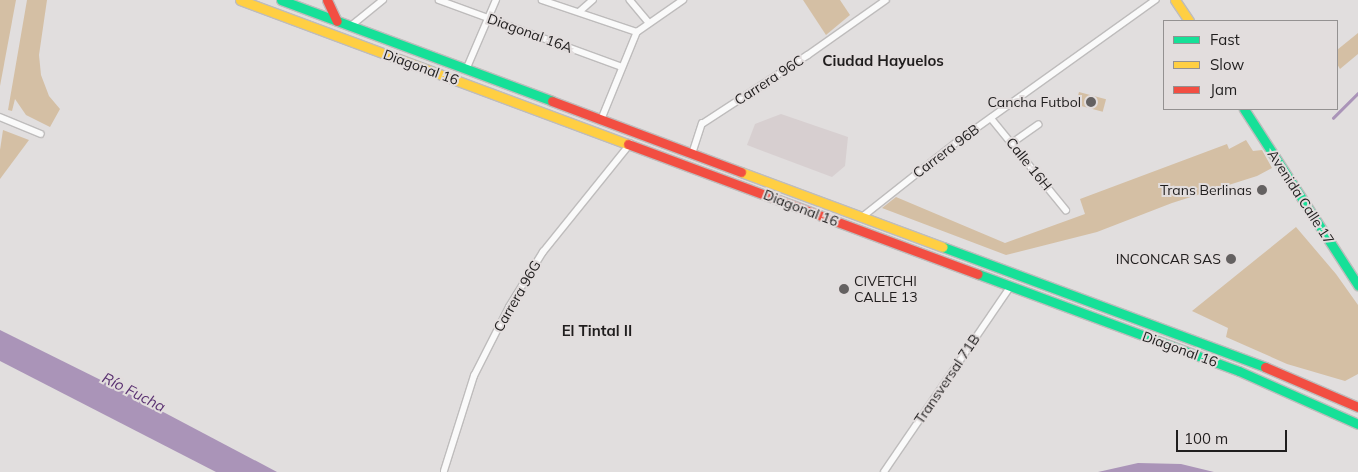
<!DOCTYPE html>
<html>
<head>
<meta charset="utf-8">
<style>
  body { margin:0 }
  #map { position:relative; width:1358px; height:472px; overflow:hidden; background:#e1dede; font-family:Mulish,sans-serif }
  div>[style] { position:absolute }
  .built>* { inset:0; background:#d7cfd0 }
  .green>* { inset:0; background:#d4bfa4; transform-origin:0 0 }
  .water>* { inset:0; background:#aa94b8 }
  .stream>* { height:2.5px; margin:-1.25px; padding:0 1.25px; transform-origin:1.25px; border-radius:1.25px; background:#aa94b8 }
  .roads { filter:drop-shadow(1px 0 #bebcbc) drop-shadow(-1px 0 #bebcbc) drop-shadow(0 1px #bebcbc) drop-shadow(0 -1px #bebcbc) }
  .street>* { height:5.5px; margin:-2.75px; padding:0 2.75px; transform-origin:2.75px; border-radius:2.75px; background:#fafafa }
  .fast>* { height:9px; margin:-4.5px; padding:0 4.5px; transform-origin:4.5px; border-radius:4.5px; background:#16e098 }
  .slow>* { height:9px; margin:-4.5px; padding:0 4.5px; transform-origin:4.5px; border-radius:4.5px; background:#ffcf43 }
  .jam>* { height:9px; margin:-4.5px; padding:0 4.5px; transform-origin:4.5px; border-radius:4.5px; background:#f24e42 }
  .dots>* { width:14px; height:14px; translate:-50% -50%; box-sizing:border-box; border:2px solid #e2dddd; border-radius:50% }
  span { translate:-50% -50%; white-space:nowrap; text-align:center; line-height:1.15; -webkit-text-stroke:4px #e2dddd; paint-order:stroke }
  .street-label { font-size:14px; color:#201e1e }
  .poi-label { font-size:14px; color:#201e1e }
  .right { translate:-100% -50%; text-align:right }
  .left { translate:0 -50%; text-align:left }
  .neighbourhood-label { font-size:15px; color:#201e1e; font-weight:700 }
  .water-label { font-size:15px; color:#5a3272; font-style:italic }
  .legend { position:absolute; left:1163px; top:20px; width:175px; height:90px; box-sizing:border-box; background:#e2dddd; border:1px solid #949191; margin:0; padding:6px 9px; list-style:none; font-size:15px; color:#201e1e }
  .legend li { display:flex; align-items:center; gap:10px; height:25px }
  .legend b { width:25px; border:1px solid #949191 }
  .scale { position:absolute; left:1176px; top:430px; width:111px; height:22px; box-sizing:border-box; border:2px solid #201e1e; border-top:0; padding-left:6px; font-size:15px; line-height:18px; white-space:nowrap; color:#201e1e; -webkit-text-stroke:4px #e2dddd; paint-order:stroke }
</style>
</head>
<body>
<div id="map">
  <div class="built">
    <div style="clip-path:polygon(781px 114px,848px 137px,845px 166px,832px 177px,747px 145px,755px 124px)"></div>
  </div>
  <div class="green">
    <div style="clip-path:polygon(0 0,16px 0,0 86px)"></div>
    <div style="clip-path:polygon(27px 0,47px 0,39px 55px,41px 75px,49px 96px,60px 109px,50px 127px,26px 115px,15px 99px,12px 111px,8px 110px)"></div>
    <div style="clip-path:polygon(803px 0,840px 0,850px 15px,826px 35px)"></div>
    <div style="clip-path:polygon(1358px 33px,1358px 54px,1340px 69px,1337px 64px,1337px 50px)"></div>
    <div style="left:1079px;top:92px;width:28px;height:13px;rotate:15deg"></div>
    <div style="clip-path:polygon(3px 130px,29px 140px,0 179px,0 150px)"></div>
    <div style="clip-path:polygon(1246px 140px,1253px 151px,1262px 150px,1272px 168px,1257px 176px,1172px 203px,1097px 232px,1006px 255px,882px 208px,896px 197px,1005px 243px,1085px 214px,1080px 199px,1227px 144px,1229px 149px)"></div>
    <div style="clip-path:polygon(1296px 227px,1336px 274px,1358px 305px,1358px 374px,1345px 381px,1287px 364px,1226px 337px,1228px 328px,1192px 311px)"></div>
  </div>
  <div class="water">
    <div style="clip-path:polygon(0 330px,133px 396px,277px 472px,216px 472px,0 361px)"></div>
    <div style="clip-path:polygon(1138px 463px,1181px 464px,1214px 472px,1098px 472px)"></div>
  </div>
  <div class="stream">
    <div style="left:1333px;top:118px;width:35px;rotate:-45deg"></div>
  </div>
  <div class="roads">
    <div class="street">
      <div style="left:439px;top:0;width:195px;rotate:20.1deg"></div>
      <div style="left:542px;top:0;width:100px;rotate:18.6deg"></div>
      <div style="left:630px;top:0;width:30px;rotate:50deg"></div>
      <div style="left:579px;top:12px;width:18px;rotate:-41deg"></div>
      <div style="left:351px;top:26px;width:41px;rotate:-39.1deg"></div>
      <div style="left:637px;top:32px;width:56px;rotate:-34.8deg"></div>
      <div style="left:466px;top:70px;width:76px;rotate:-66.8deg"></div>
      <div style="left:0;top:117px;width:44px;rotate:22.5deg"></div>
      <div style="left:991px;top:118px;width:119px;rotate:50.8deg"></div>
      <div style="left:601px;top:120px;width:95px;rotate:-67.8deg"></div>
      <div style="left:1012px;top:143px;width:32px;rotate:-35deg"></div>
      <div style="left:692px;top:154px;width:32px;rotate:-72deg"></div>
      <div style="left:702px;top:124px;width:126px;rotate:-33.1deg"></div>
      <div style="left:808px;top:55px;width:95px;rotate:-35.2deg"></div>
      <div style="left:861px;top:218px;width:122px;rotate:-38.4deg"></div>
      <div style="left:957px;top:142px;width:244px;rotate:-35.6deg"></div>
      <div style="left:444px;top:471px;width:100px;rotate:-72.5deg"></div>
      <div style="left:474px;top:376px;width:77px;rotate:-63.1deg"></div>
      <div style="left:509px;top:307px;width:65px;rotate:-58.3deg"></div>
      <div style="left:543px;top:252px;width:139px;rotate:-51.1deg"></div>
      <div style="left:884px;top:472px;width:225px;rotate:-55.7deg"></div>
    </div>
    <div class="fast">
      <div style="left:281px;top:0;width:289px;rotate:20.4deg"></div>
      <div style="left:1244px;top:109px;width:210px;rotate:57.1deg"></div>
      <div style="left:943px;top:247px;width:344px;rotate:20.4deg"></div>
      <div style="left:978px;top:274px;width:278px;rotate:20.4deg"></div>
      <div style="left:1239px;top:371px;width:130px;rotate:24deg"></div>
    </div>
    <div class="slow">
      <div style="left:240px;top:0;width:414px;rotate:20.4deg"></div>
      <div style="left:1175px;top:0;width:25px;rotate:56deg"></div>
      <div style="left:741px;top:172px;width:215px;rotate:20.4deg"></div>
    </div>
    <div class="jam">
      <div style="left:327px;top:0;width:23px;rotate:65deg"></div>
      <div style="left:552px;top:101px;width:202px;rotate:20.6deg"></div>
      <div style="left:628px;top:144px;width:373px;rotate:20.4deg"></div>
      <div style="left:1265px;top:367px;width:101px;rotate:23.3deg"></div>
    </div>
  </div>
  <div class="dots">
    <div style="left:1091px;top:102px;background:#646161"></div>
    <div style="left:1262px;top:190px;background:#646161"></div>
    <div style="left:1231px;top:259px;background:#646161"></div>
    <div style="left:844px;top:289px;background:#646161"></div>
  </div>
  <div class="street-label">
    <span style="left:530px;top:33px;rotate:20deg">Diagonal 16A</span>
    <span style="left:421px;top:67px;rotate:20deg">Diagonal 16</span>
    <span style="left:769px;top:80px;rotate:-33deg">Carrera 96C</span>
    <span style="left:946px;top:151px;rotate:-37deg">Carrera 96B</span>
    <span style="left:1029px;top:164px;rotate:51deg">Calle 16H</span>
    <span style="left:1301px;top:197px;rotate:57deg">Avenida Calle 17</span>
    <span style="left:801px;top:208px;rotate:21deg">Diagonal 16</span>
    <span style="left:517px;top:296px;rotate:-60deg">Carrera 96G</span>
    <span style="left:1180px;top:349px;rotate:20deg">Diagonal 16</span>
    <span style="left:947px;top:379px;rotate:-56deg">Transversal 71B</span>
  </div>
  <div class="poi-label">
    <span class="right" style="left:1081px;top:102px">Cancha Futbol</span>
    <span class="right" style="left:1252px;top:190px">Trans Berlinas</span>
    <span class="right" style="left:1221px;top:259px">INCONCAR SAS</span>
    <span class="left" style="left:854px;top:289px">CIVETCHI<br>CALLE 13</span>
  </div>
  <div class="neighbourhood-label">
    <span style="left:883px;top:61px">Ciudad Hayuelos</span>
    <span style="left:597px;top:331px">El Tintal II</span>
  </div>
  <div class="water-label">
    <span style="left:134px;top:392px;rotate:27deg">Río Fucha</span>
  </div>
  <ul class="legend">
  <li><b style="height:6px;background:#16e098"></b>Fast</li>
  <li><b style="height:6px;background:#ffcf43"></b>Slow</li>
  <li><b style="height:6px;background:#f24e42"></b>Jam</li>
  </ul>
  <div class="scale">100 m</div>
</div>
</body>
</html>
